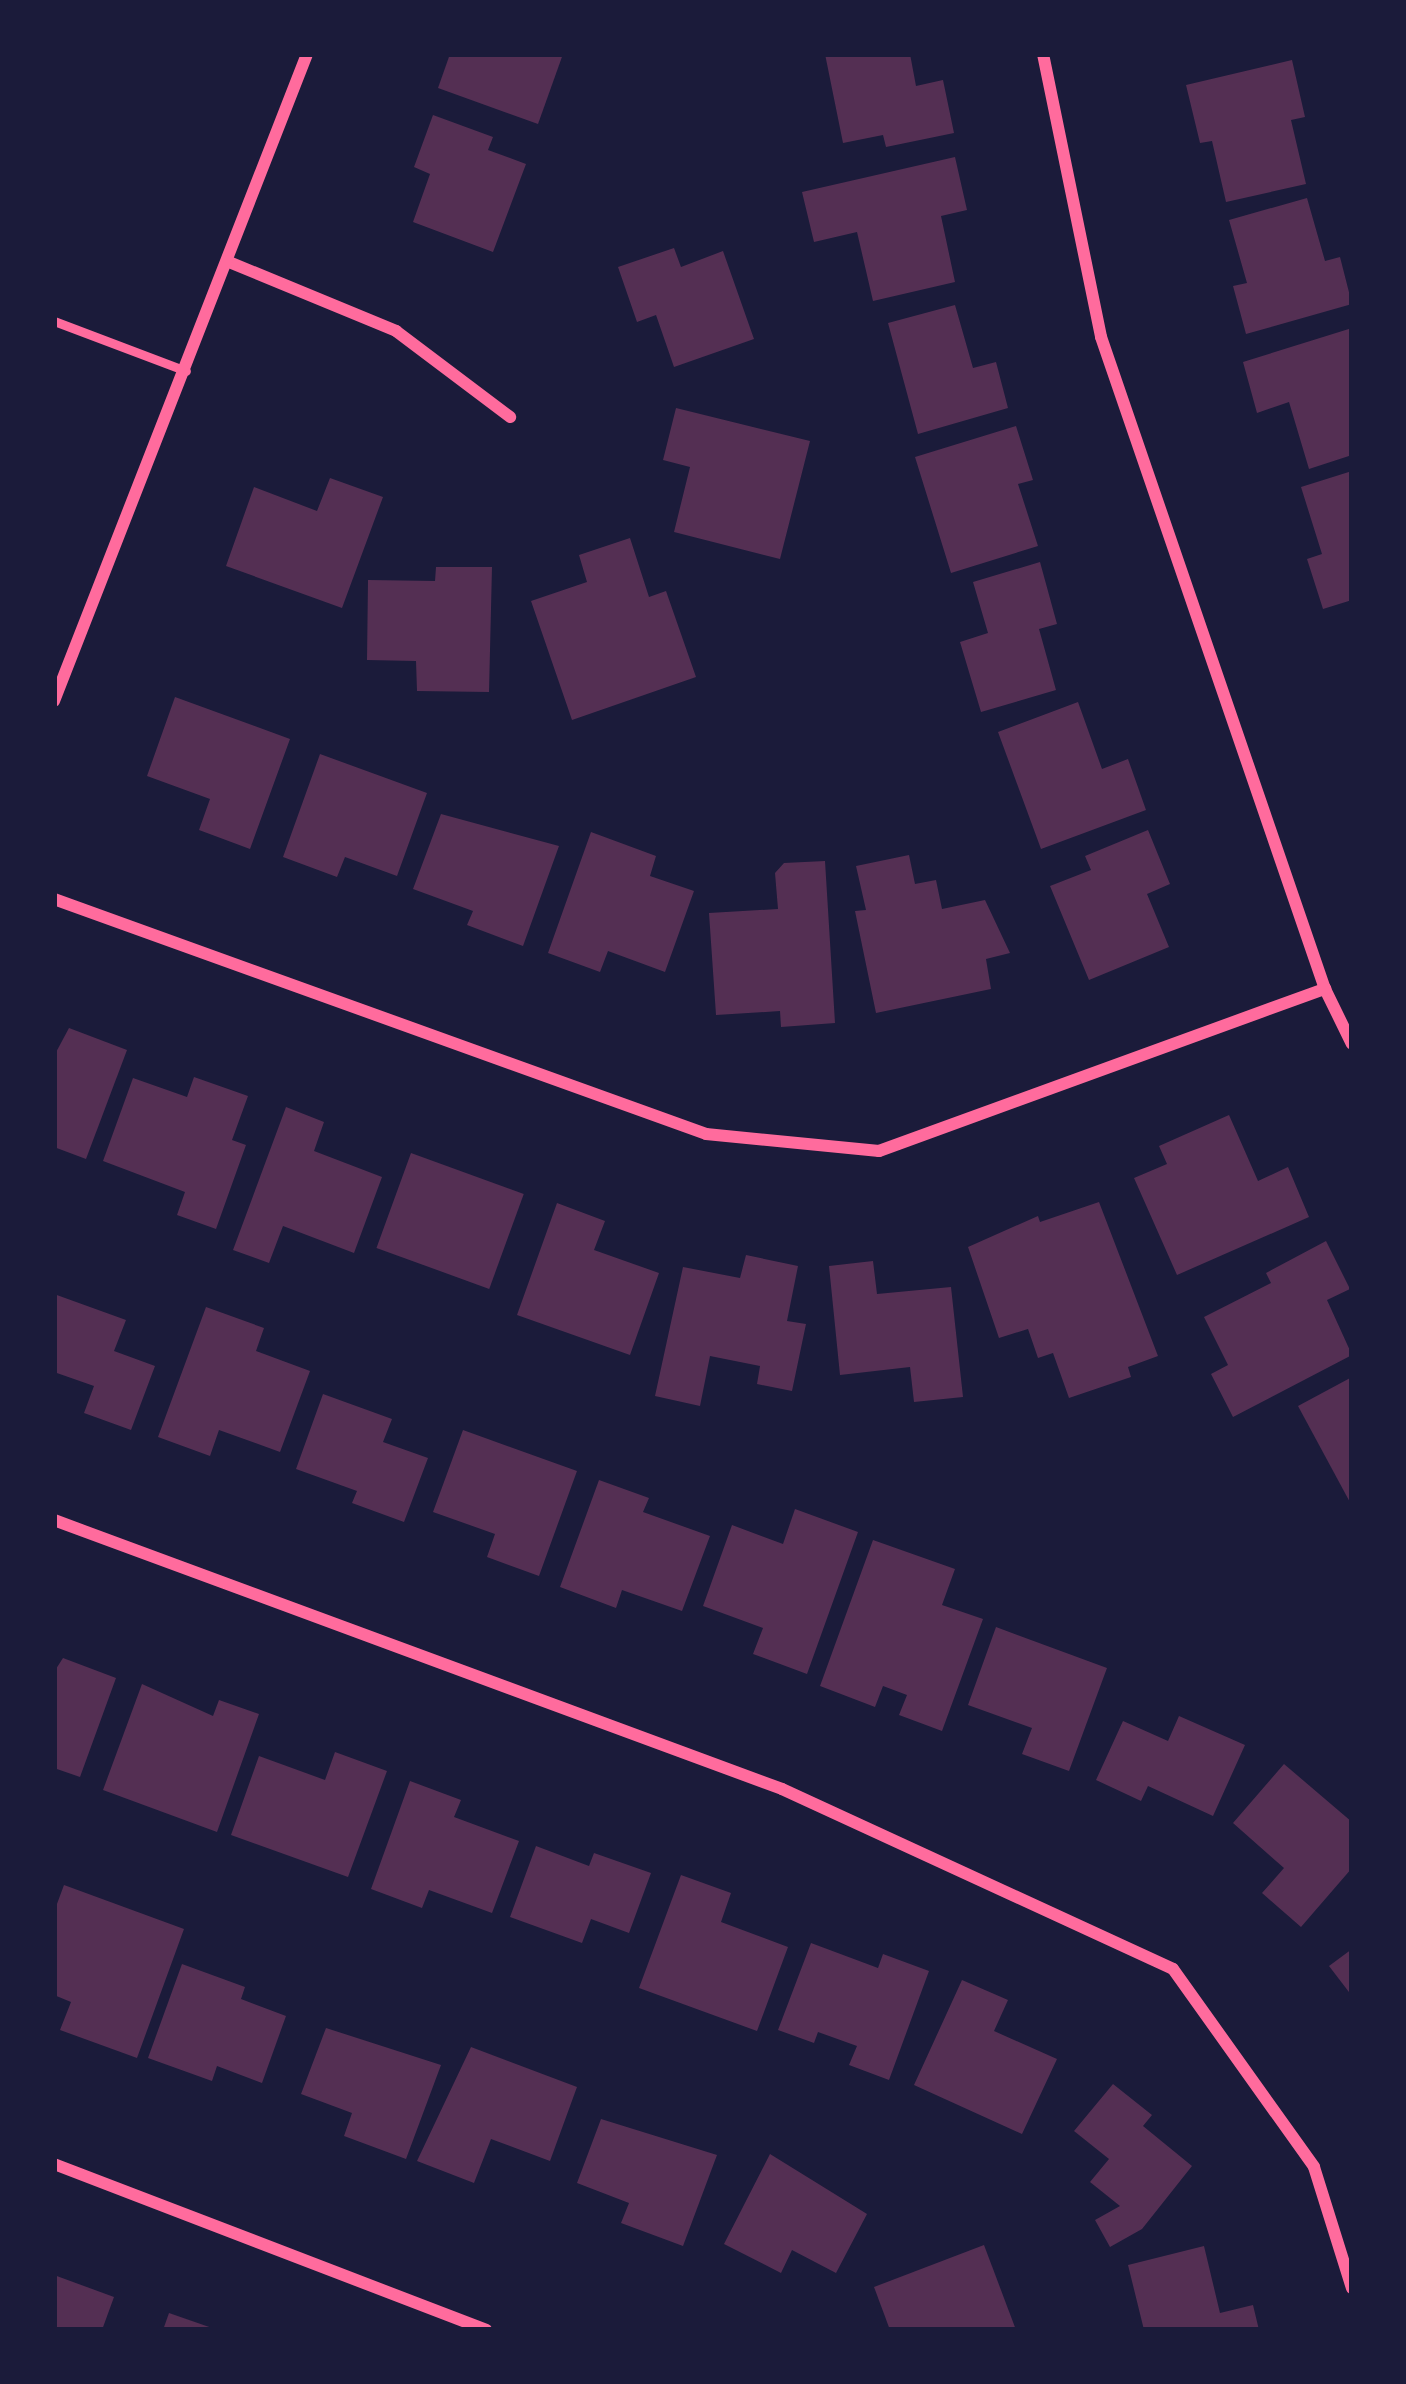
<!DOCTYPE html>
<html>
<head>
<meta charset="utf-8">
<style>
  body { margin:0 }
  #map { position:relative; width:1406px; height:2384px; overflow:hidden; background:#1b1b3a; font-family:"Open Sans",sans-serif }
  div>[style] { position:absolute }
  .building>* { inset:0; background:#542f53; transform-origin:0 0 }
  .service>* { height:9px; margin:-4.5px; padding:0 4.5px; transform-origin:4.5px; border-radius:4.5px; background:#ff6b9d }
  .minor>* { height:12px; margin:-6px; padding:0 6px; transform-origin:6px; border-radius:6px; background:#ff6b9d }
  span { translate:-50% -50%; white-space:nowrap; text-align:center; line-height:1.15; -webkit-text-stroke:9px #1b1b3a; paint-order:stroke }
  .frame { position:absolute; inset:0; border:57px solid #1b1b3a; pointer-events:none }
</style>
</head>
<body>
<div id="map">
  <div class="building">
    <div style="clip-path:polygon(450px 54px,563px 54px,538px 124px,438px 88px)"></div>
    <div style="clip-path:polygon(825px 54px,910px 54px,916px 86px,943px 80px,954px 133px,886px 147px,883px 135px,843px 143px)"></div>
    <div style="clip-path:polygon(1292px 60px,1305px 117px,1291px 120px,1306px 184px,1226px 202px,1212px 141px,1200px 143px,1186px 85px)"></div>
    <div style="clip-path:polygon(433px 115px,493px 137px,488px 150px,526px 164px,493px 252px,413px 222px,430px 174px,414px 167px)"></div>
    <div style="clip-path:polygon(955px 157px,967px 210px,941px 216px,955px 282px,873px 301px,857px 232px,814px 242px,802px 192px)"></div>
    <div style="clip-path:polygon(1307px 198px,1325px 261px,1340px 257px,1352px 304px,1246px 334px,1233px 286px,1247px 283px,1229px 220px)"></div>
    <div style="clip-path:polygon(674px 248px,681px 267px,723px 251px,754px 339px,674px 367px,656px 315px,637px 322px,618px 267px)"></div>
    <div style="clip-path:polygon(955px 305px,973px 368px,996px 362px,1008px 408px,918px 434px,888px 323px)"></div>
    <div style="clip-path:polygon(1352px 328px,1352px 455px,1309px 469px,1289px 402px,1257px 413px,1243px 362px)"></div>
    <div style="clip-path:polygon(676px 408px,810px 441px,780px 559px,674px 532px,690px 467px,663px 460px)"></div>
    <div style="clip-path:polygon(1016px 426px,1033px 480px,1018px 484px,1038px 546px,951px 573px,915px 457px)"></div>
    <div style="clip-path:polygon(1352px 471px,1352px 600px,1323px 609px,1307px 559px,1322px 554px,1301px 487px)"></div>
    <div style="clip-path:polygon(330px 478px,383px 497px,342px 608px,226px 566px,254px 487px,317px 511px)"></div>
    <div style="clip-path:polygon(630px 538px,649px 597px,666px 591px,696px 677px,572px 720px,531px 601px,587px 582px,579px 555px)"></div>
    <div style="clip-path:polygon(1040px 562px,1057px 624px,1039px 629px,1056px 690px,981px 712px,960px 642px,988px 633px,973px 582px)"></div>
    <div style="clip-path:polygon(436px 567px,492px 567px,489px 692px,417px 691px,416px 661px,367px 660px,368px 580px,435px 581px)"></div>
    <div style="clip-path:polygon(175px 697px,290px 739px,250px 849px,199px 830px,210px 799px,147px 776px)"></div>
    <div style="clip-path:polygon(1078px 702px,1102px 769px,1128px 759px,1146px 810px,1041px 849px,998px 732px)"></div>
    <div style="clip-path:polygon(320px 754px,427px 793px,397px 876px,345px 857px,337px 877px,283px 857px)"></div>
    <div style="clip-path:polygon(441px 814px,559px 846px,523px 946px,467px 925px,473px 911px,413px 889px)"></div>
    <div style="clip-path:polygon(1148px 830px,1170px 884px,1147px 894px,1169px 947px,1089px 980px,1050px 886px,1091px 870px,1085px 856px)"></div>
    <div style="clip-path:polygon(591px 832px,656px 856px,650px 876px,694px 891px,665px 972px,608px 951px,600px 972px,548px 953px)"></div>
    <div style="clip-path:polygon(909px 855px,915px 884px,936px 880px,942px 909px,985px 900px,1010px 953px,986px 959px,991px 989px,876px 1013px,855px 911px,866px 910px,856px 866px)"></div>
    <div style="clip-path:polygon(825px 861px,835px 1023px,781px 1027px,780px 1011px,716px 1015px,709px 913px,778px 909px,775px 873px,784px 863px)"></div>
    <div style="clip-path:polygon(69px 1028px,127px 1050px,86px 1159px,54px 1147px,54px 1056px)"></div>
    <div style="clip-path:polygon(194px 1077px,248px 1096px,232px 1140px,246px 1145px,216px 1229px,177px 1215px,185px 1192px,103px 1161px,133px 1078px,187px 1097px)"></div>
    <div style="clip-path:polygon(286px 1107px,324px 1122px,314px 1151px,382px 1177px,354px 1253px,283px 1226px,269px 1263px,233px 1250px)"></div>
    <div style="clip-path:polygon(1229px 1115px,1258px 1181px,1288px 1167px,1309px 1217px,1177px 1275px,1134px 1178px,1167px 1164px,1159px 1146px)"></div>
    <div style="left:411px;top:1153px;width:120px;height:101px;rotate:20deg"></div>
    <div style="clip-path:polygon(1099px 1202px,1158px 1356px,1128px 1367px,1131px 1377px,1069px 1398px,1053px 1353px,1038px 1358px,1028px 1329px,999px 1338px,968px 1247px,1038px 1216px,1040px 1222px)"></div>
    <div style="clip-path:polygon(557px 1203px,605px 1221px,594px 1250px,659px 1273px,630px 1355px,517px 1315px)"></div>
    <div style="clip-path:polygon(1326px 1241px,1350px 1289px,1327px 1300px,1352px 1355px,1233px 1417px,1211px 1374px,1228px 1365px,1204px 1317px,1271px 1283px,1266px 1273px)"></div>
    <div style="clip-path:polygon(746px 1255px,798px 1266px,787px 1321px,806px 1324px,792px 1391px,757px 1384px,760px 1366px,710px 1356px,700px 1406px,655px 1396px,683px 1267px,740px 1278px)"></div>
    <div style="clip-path:polygon(873px 1261px,877px 1294px,951px 1287px,963px 1397px,914px 1402px,910px 1367px,840px 1375px,829px 1266px)"></div>
    <div style="clip-path:polygon(54px 1294px,126px 1320px,114px 1351px,155px 1366px,131px 1430px,84px 1413px,94px 1386px,54px 1372px)"></div>
    <div style="clip-path:polygon(206px 1307px,264px 1328px,256px 1351px,310px 1371px,280px 1452px,219px 1430px,210px 1456px,158px 1437px)"></div>
    <div style="clip-path:polygon(1352px 1377px,1352px 1506px,1298px 1406px)"></div>
    <div style="clip-path:polygon(323px 1394px,392px 1419px,383px 1442px,428px 1458px,404px 1522px,352px 1503px,357px 1491px,296px 1469px)"></div>
    <div style="clip-path:polygon(463px 1430px,577px 1471px,539px 1576px,487px 1557px,495px 1534px,433px 1512px)"></div>
    <div style="clip-path:polygon(599px 1480px,649px 1498px,643px 1512px,710px 1536px,682px 1611px,622px 1590px,616px 1608px,560px 1587px)"></div>
    <div style="clip-path:polygon(795px 1509px,858px 1532px,807px 1674px,753px 1654px,763px 1628px,703px 1606px,732px 1525px,783px 1544px)"></div>
    <div style="clip-path:polygon(873px 1540px,955px 1569px,942px 1605px,983px 1619px,942px 1731px,899px 1715px,907px 1695px,883px 1686px,875px 1707px,820px 1686px)"></div>
    <div style="clip-path:polygon(996px 1627px,1107px 1668px,1069px 1771px,1022px 1754px,1032px 1728px,968px 1705px)"></div>
    <div style="clip-path:polygon(63px 1658px,116px 1678px,80px 1777px,54px 1768px,54px 1672px)"></div>
    <div style="clip-path:polygon(142px 1684px,213px 1716px,219px 1700px,259px 1714px,217px 1832px,103px 1790px)"></div>
    <div style="clip-path:polygon(1179px 1716px,1245px 1745px,1213px 1816px,1148px 1786px,1141px 1801px,1096px 1780px,1123px 1721px,1168px 1741px)"></div>
    <div style="clip-path:polygon(335px 1752px,387px 1771px,348px 1877px,231px 1835px,259px 1756px,325px 1780px)"></div>
    <div style="clip-path:polygon(1284px 1764px,1352px 1822px,1352px 1868px,1301px 1927px,1262px 1893px,1284px 1868px,1233px 1823px)"></div>
    <div style="clip-path:polygon(410px 1781px,461px 1800px,454px 1817px,519px 1841px,492px 1913px,429px 1890px,422px 1908px,371px 1889px)"></div>
    <div style="clip-path:polygon(536px 1846px,589px 1866px,594px 1853px,651px 1873px,629px 1933px,591px 1919px,582px 1943px,510px 1917px)"></div>
    <div style="clip-path:polygon(681px 1875px,731px 1893px,721px 1922px,788px 1947px,757px 2031px,639px 1988px)"></div>
    <div style="clip-path:polygon(64px 1885px,184px 1929px,137px 2058px,60px 2030px,71px 2002px,54px 1995px,54px 1912px)"></div>
    <div style="clip-path:polygon(811px 1943px,878px 1968px,883px 1954px,929px 1971px,889px 2080px,849px 2065px,857px 2046px,818px 2032px,814px 2043px,778px 2030px)"></div>
    <div style="clip-path:polygon(1352px 1949px,1352px 1996px,1329px 1966px)"></div>
    <div style="clip-path:polygon(182px 1964px,245px 1987px,241px 1999px,286px 2016px,262px 2083px,217px 2066px,212px 2081px,148px 2058px)"></div>
    <div style="clip-path:polygon(962px 1980px,1008px 2000px,994px 2031px,1057px 2059px,1022px 2134px,914px 2085px)"></div>
    <div style="clip-path:polygon(326px 2028px,441px 2065px,406px 2159px,344px 2136px,352px 2113px,301px 2094px)"></div>
    <div style="clip-path:polygon(471px 2047px,577px 2087px,550px 2161px,491px 2139px,474px 2183px,417px 2161px)"></div>
    <div style="clip-path:polygon(1113px 2084px,1152px 2115px,1143px 2126px,1192px 2166px,1142px 2229px,1110px 2247px,1095px 2220px,1120px 2206px,1090px 2182px,1109px 2159px,1074px 2131px)"></div>
    <div style="clip-path:polygon(601px 2119px,717px 2155px,683px 2246px,621px 2223px,629px 2203px,577px 2183px)"></div>
    <div style="clip-path:polygon(770px 2154px,867px 2214px,836px 2273px,792px 2250px,781px 2273px,724px 2244px)"></div>
    <div style="clip-path:polygon(984px 2245px,1016px 2330px,890px 2330px,874px 2287px)"></div>
    <div style="clip-path:polygon(1204px 2246px,1220px 2313px,1253px 2305px,1259px 2330px,1144px 2330px,1128px 2265px)"></div>
    <div style="clip-path:polygon(54px 2275px,114px 2297px,102px 2330px,54px 2330px)"></div>
    <div style="clip-path:polygon(169px 2313px,215px 2329px,214px 2330px,163px 2330px)"></div>
  </div>
  <div class="service">
    <div style="left:54px;top:321px;width:141px;rotate:20.7deg"></div>
  </div>
  <div class="minor">
    <div style="left:1043px;top:54px;width:289px;rotate:78.4deg"></div>
    <div style="left:1101px;top:337px;width:689px;rotate:71.04deg"></div>
    <div style="left:1325px;top:989px;width:61px;rotate:63.9deg"></div>
    <div style="left:229px;top:262px;width:181px;rotate:22.4deg"></div>
    <div style="left:396px;top:331px;width:143px;rotate:37deg"></div>
    <div style="left:54px;top:701px;width:695px;rotate:-68.64deg"></div>
    <div style="left:54px;top:899px;width:693px;rotate:19.82deg"></div>
    <div style="left:706px;top:1134px;width:174px;rotate:5.6deg"></div>
    <div style="left:879px;top:1151px;width:475px;rotate:-20deg"></div>
    <div style="left:54px;top:1520px;width:776px;rotate:20.28deg"></div>
    <div style="left:782px;top:1789px;width:430px;rotate:24.7deg"></div>
    <div style="left:1173px;top:1969px;width:243px;rotate:54.5deg"></div>
    <div style="left:1314px;top:2167px;width:127px;rotate:72.6deg"></div>
    <div style="left:54px;top:2164px;width:463px;rotate:21deg"></div>
  </div>
  <div class="frame"></div>
</div>
</body>
</html>
